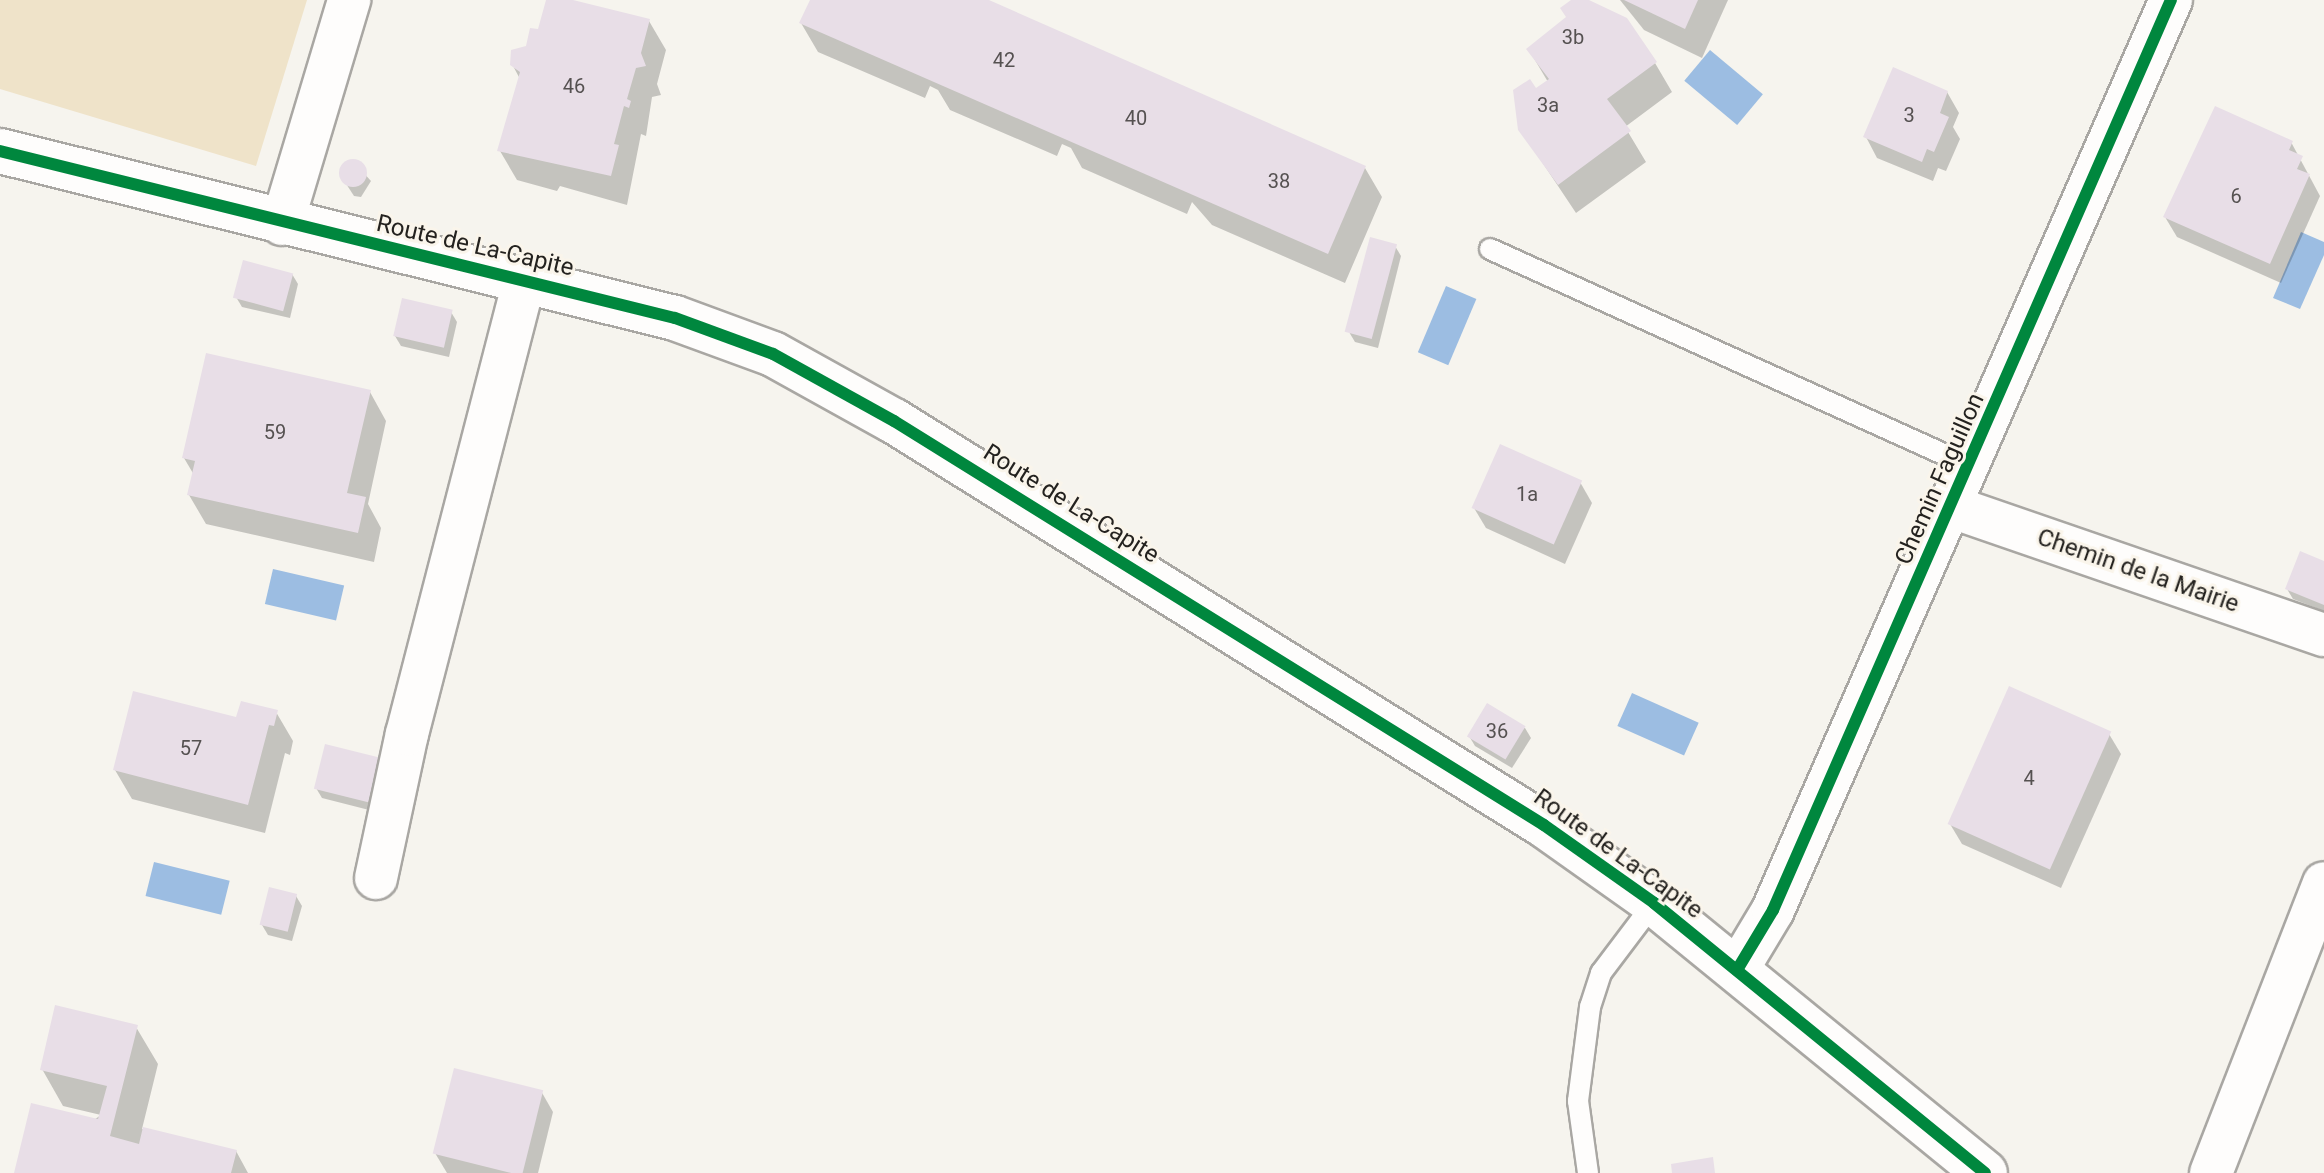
<!DOCTYPE html>
<html>
<head>
<meta charset="utf-8">
<style>
  body { margin:0 }
  #map { position:relative; width:2324px; height:1173px; overflow:hidden; background:#f6f4ee; font-family:Roboto,sans-serif }
  div>[style] { position:absolute }
  .green>* { inset:0; background:#efe3c9 }
  .water>* { inset:0; background:#9cbde2; transform-origin:0 0 }
  .shadow>* { inset:0; background:#0003 }
  .building>* { inset:0; background:#e8dee7; transform-origin:0 0 }
  .round { border-radius:50% }
  .roads { filter:drop-shadow(2px 0 #a9a7a3) drop-shadow(-2px 0 #a9a7a3) drop-shadow(0 2px #a9a7a3) drop-shadow(0 -2px #a9a7a3) }
  .service>* { height:20px; margin:-10px; padding:0 10px; transform-origin:10px; border-radius:10px; background:#fefdfc }
  .minor>* { height:42px; margin:-21px; padding:0 21px; transform-origin:21px; border-radius:21px; background:#fefdfc }
  .tertiary>* { height:44px; margin:-22px; padding:0 22px; transform-origin:22px; border-radius:22px; background:#fefdfc }
  .cycleway>* { height:12px; margin:-6px; padding:0 6px; transform-origin:6px; border-radius:6px; background:#00873e }
  span { translate:-50% -50%; white-space:nowrap; text-align:center; line-height:1.15; -webkit-text-stroke:6px #faf5eb; paint-order:stroke }
  .number-label { font-size:20px; color:#555151 }
  .number-label span { -webkit-text-stroke-width:0 }
  .street-label { font-size:24px; color:#24221f }
</style>
</head>
<body>
<div id="map">
  <div class="green">
    <div style="clip-path:polygon(0 0,307px 0,256px 166px,0 89px)"></div>
  </div>
  <div class="water">
    <div style="left:1710px;top:50px;width:69px;height:40px;rotate:40deg"></div>
    <div style="clip-path:polygon(2301px 232px,2324px 242px,2324px 255px,2300px 309px,2273px 298px)"></div>
    <div style="left:1446px;top:286px;width:33px;height:72px;rotate:23deg"></div>
    <div style="left:273px;top:569px;width:73px;height:36px;rotate:13deg"></div>
    <div style="left:1632px;top:693px;width:73px;height:36px;rotate:24deg"></div>
    <div style="left:154px;top:862px;width:78px;height:35px;rotate:14deg"></div>
  </div>
  <div class="shadow">
    <div style="clip-path:polygon(548px 0,649px 21px,666px 50px,657px 84px,661px 95px,652px 97px,646px 136px,641px 134px,627px 205px,560px 186px,557px 191px,517px 180px,500px 151px,520px 79px,512px 64px,539px 31px)"></div>
    <div style="clip-path:polygon(812px 0,984px 0,1365px 168px,1382px 197px,1345px 283px,1212px 225px,1192px 202px,1187px 214px,1082px 168px,1071px 148px,1062px 144px,1057px 156px,950px 110px,938px 90px,930px 86px,925px 98px,818px 52px,801px 23px)"></div>
    <div style="clip-path:polygon(1574px 0,1585px 0,1655px 63px,1672px 92px,1625px 127px,1646px 162px,1576px 213px,1520px 129px,1536px 90px,1548px 82px,1529px 50px,1569px 18px)"></div>
    <div style="clip-path:polygon(1620px 0,1728px 0,1702px 58px,1644px 30px)"></div>
    <div style="clip-path:polygon(1947px 92px,1959px 113px,1953px 127px,1960px 139px,1946px 171px,1938px 168px,1933px 181px,1877px 158px,1866px 137px)"></div>
    <div style="clip-path:polygon(2291px 142px,2320px 196px,2281px 283px,2177px 237px,2165px 217px)"></div>
    <div style="clip-path:polygon(353px 161px,371px 181px,361px 197px,354px 196px,341px 176px,345px 164px)"></div>
    <div style="clip-path:polygon(1395px 246px,1401px 256px,1378px 348px,1355px 342px,1349px 332px)"></div>
    <div style="clip-path:polygon(292px 274px,298px 284px,290px 318px,242px 307px,236px 297px)"></div>
    <div style="clip-path:polygon(451px 312px,457px 322px,449px 357px,401px 346px,395px 336px)"></div>
    <div style="clip-path:polygon(370px 392px,386px 421px,368px 504px,381px 528px,374px 562px,206px 524px,189px 495px,194px 475px,184px 458px)"></div>
    <div style="clip-path:polygon(1580px 482px,1592px 503px,1565px 564px,1486px 528px,1474px 508px)"></div>
    <div style="clip-path:polygon(2324px 563px,2324px 611px,2293px 599px,2287px 589px)"></div>
    <div style="clip-path:polygon(276px 712px,293px 741px,290px 755px,285px 753px,265px 833px,132px 799px,115px 770px)"></div>
    <div style="clip-path:polygon(1525px 728px,1531px 738px,1512px 768px,1475px 746px,1469px 736px)"></div>
    <div style="clip-path:polygon(2109px 734px,2121px 754px,2061px 888px,1962px 844px,1950px 824px)"></div>
    <div style="clip-path:polygon(378px 759px,384px 769px,373px 811px,322px 798px,316px 788px)"></div>
    <div style="clip-path:polygon(296px 896px,302px 906px,292px 941px,268px 935px,262px 925px)"></div>
    <div style="clip-path:polygon(136px 1027px,158px 1064px,142px 1129px,236px 1151px,248px 1173px,17px 1173px,101px 1115px,63px 1106px,42px 1069px)"></div>
    <div style="clip-path:polygon(541px 1091px,553px 1112px,538px 1173px,447px 1173px,435px 1153px)"></div>
  </div>
  <div class="building">
    <div style="clip-path:polygon(546px 0,573px 0,650px 19px,641px 53px,646px 66px,636px 68px,627px 99px,631px 101px,629px 108px,624px 106px,614px 144px,619px 145px,611px 176px,497px 151px,520px 72px,510px 65px,511px 50px,526px 46px,530px 28px,538px 29px)"></div>
    <div style="clip-path:polygon(810px 0,989px 0,1366px 166px,1328px 254px,799px 23px)"></div>
    <div style="clip-path:polygon(1571px 0,1589px 0,1627px 18px,1657px 62px,1607px 99px,1631px 131px,1558px 185px,1518px 130px,1513px 90px,1530px 79px,1536px 88px,1549px 79px,1526px 49px,1566px 17px,1560px 8px)"></div>
    <div style="clip-path:polygon(1624px 0,1698px 0,1685px 29px)"></div>
    <div style="clip-path:polygon(1893px 67px,1948px 91px,1940px 113px,1949px 117px,1934px 152px,1927px 149px,1922px 162px,1863px 137px)"></div>
    <div style="clip-path:polygon(2215px 106px,2293px 141px,2289px 150px,2303px 156px,2297px 169px,2310px 174px,2270px 264px,2163px 217px)"></div>
    <div class="round" style="left:339px;top:159px;width:28px;height:28px"></div>
    <div style="left:1370px;top:237px;width:28px;height:98px;rotate:15deg"></div>
    <div style="left:243px;top:260px;width:52px;height:39px;rotate:15deg"></div>
    <div style="left:402px;top:298px;width:52px;height:39px;rotate:13deg"></div>
    <div style="clip-path:polygon(206px 353px,371px 390px,347px 493px,366px 497px,358px 533px,187px 495px,195px 461px,182px 458px)"></div>
    <div style="left:1500px;top:444px;width:90px;height:70px;rotate:24deg"></div>
    <div style="clip-path:polygon(2300px 551px,2324px 561px,2324px 605px,2285px 589px)"></div>
    <div style="left:2009px;top:686px;width:112px;height:151px;rotate:24deg"></div>
    <div style="clip-path:polygon(133px 691px,236px 717px,241px 701px,278px 710px,274px 726px,269px 725px,248px 805px,113px 770px)"></div>
    <div style="left:1487px;top:703px;width:45px;height:39px;rotate:31deg"></div>
    <div style="left:325px;top:744px;width:56px;height:46px;rotate:14deg"></div>
    <div style="left:269px;top:887px;width:29px;height:39px;rotate:14deg"></div>
    <div style="clip-path:polygon(55px 1005px,138px 1025px,110px 1136px,139px 1144px,143px 1127px,237px 1150px,231px 1173px,14px 1173px,31px 1103px,98px 1119px,107px 1086px,40px 1070px)"></div>
    <div style="left:454px;top:1068px;width:92px;height:88px;rotate:14deg"></div>
    <div style="clip-path:polygon(1713px 1157px,1715px 1173px,1672px 1173px,1671px 1164px)"></div>
  </div>
  <div class="roads">
    <div class="service">
      <div style="left:1490px;top:249px;width:527px;rotate:24.33deg"></div>
      <div style="left:1588px;top:1173px;width:73px;rotate:-97.9deg"></div>
      <div style="left:1578px;top:1101px;width:95px;rotate:-82.7deg"></div>
      <div style="left:1590px;top:1007px;width:36px;rotate:-72deg"></div>
      <div style="left:1601px;top:973px;width:88px;rotate:-52.9deg"></div>
    </div>
    <div class="minor">
      <div style="left:282px;top:224px;width:234px;rotate:-73.3deg"></div>
      <div style="left:1952px;top:507px;width:393px;rotate:19deg"></div>
      <div style="left:376px;top:878px;width:147px;rotate:-77.9deg"></div>
      <div style="left:407px;top:734px;width:470px;rotate:-75.5deg"></div>
      <div style="left:1737px;top:970px;width:70px;rotate:-59deg"></div>
      <div style="left:1773px;top:910px;width:993px;rotate:-66.38deg"></div>
      <div style="left:2211px;top:1173px;width:311px;rotate:-68.7deg"></div>
    </div>
    <div class="tertiary">
      <div style="left:0;top:151px;width:695px;rotate:13.9deg"></div>
      <div style="left:675px;top:318px;width:104px;rotate:20.2deg"></div>
      <div style="left:773px;top:354px;width:138px;rotate:29deg"></div>
      <div style="left:894px;top:421px;width:765px;rotate:31.86deg"></div>
      <div style="left:1544px;top:825px;width:135px;rotate:35.3deg"></div>
      <div style="left:1654px;top:903px;width:427px;rotate:39.2deg"></div>
    </div>
  </div>
  <div class="cycleway">
    <div style="left:0;top:151px;width:695px;rotate:13.9deg"></div>
    <div style="left:675px;top:318px;width:104px;rotate:20.2deg"></div>
    <div style="left:773px;top:354px;width:138px;rotate:29deg"></div>
    <div style="left:894px;top:421px;width:765px;rotate:31.86deg"></div>
    <div style="left:1544px;top:825px;width:135px;rotate:35.3deg"></div>
    <div style="left:1654px;top:903px;width:427px;rotate:39.2deg"></div>
    <div style="left:1737px;top:970px;width:70px;rotate:-59deg"></div>
    <div style="left:1773px;top:910px;width:993px;rotate:-66.38deg"></div>
  </div>
  <div class="number-label">
    <span style="left:1573px;top:37px">3b</span>
    <span style="left:1004px;top:60px">42</span>
    <span style="left:574px;top:86px">46</span>
    <span style="left:1548px;top:105px">3a</span>
    <span style="left:1909px;top:115px">3</span>
    <span style="left:1136px;top:118px">40</span>
    <span style="left:1279px;top:181px">38</span>
    <span style="left:2236px;top:196px">6</span>
    <span style="left:275px;top:432px">59</span>
    <span style="left:1527px;top:494px">1a</span>
    <span style="left:1497px;top:731px">36</span>
    <span style="left:191px;top:748px">57</span>
    <span style="left:2029px;top:778px">4</span>
  </div>
  <div class="street-label">
    <span style="left:475px;top:246px;rotate:13deg">Route de La-Capite</span>
    <span style="left:1940px;top:479px;rotate:-66deg">Chemin Faguillon</span>
    <span style="left:1071px;top:504px;rotate:32deg">Route de La-Capite</span>
    <span style="left:2138px;top:571px;rotate:19deg">Chemin de la Mairie</span>
    <span style="left:1618px;top:854px;rotate:36deg">Route de La-Capite</span>
  </div>
</div>
</body>
</html>
